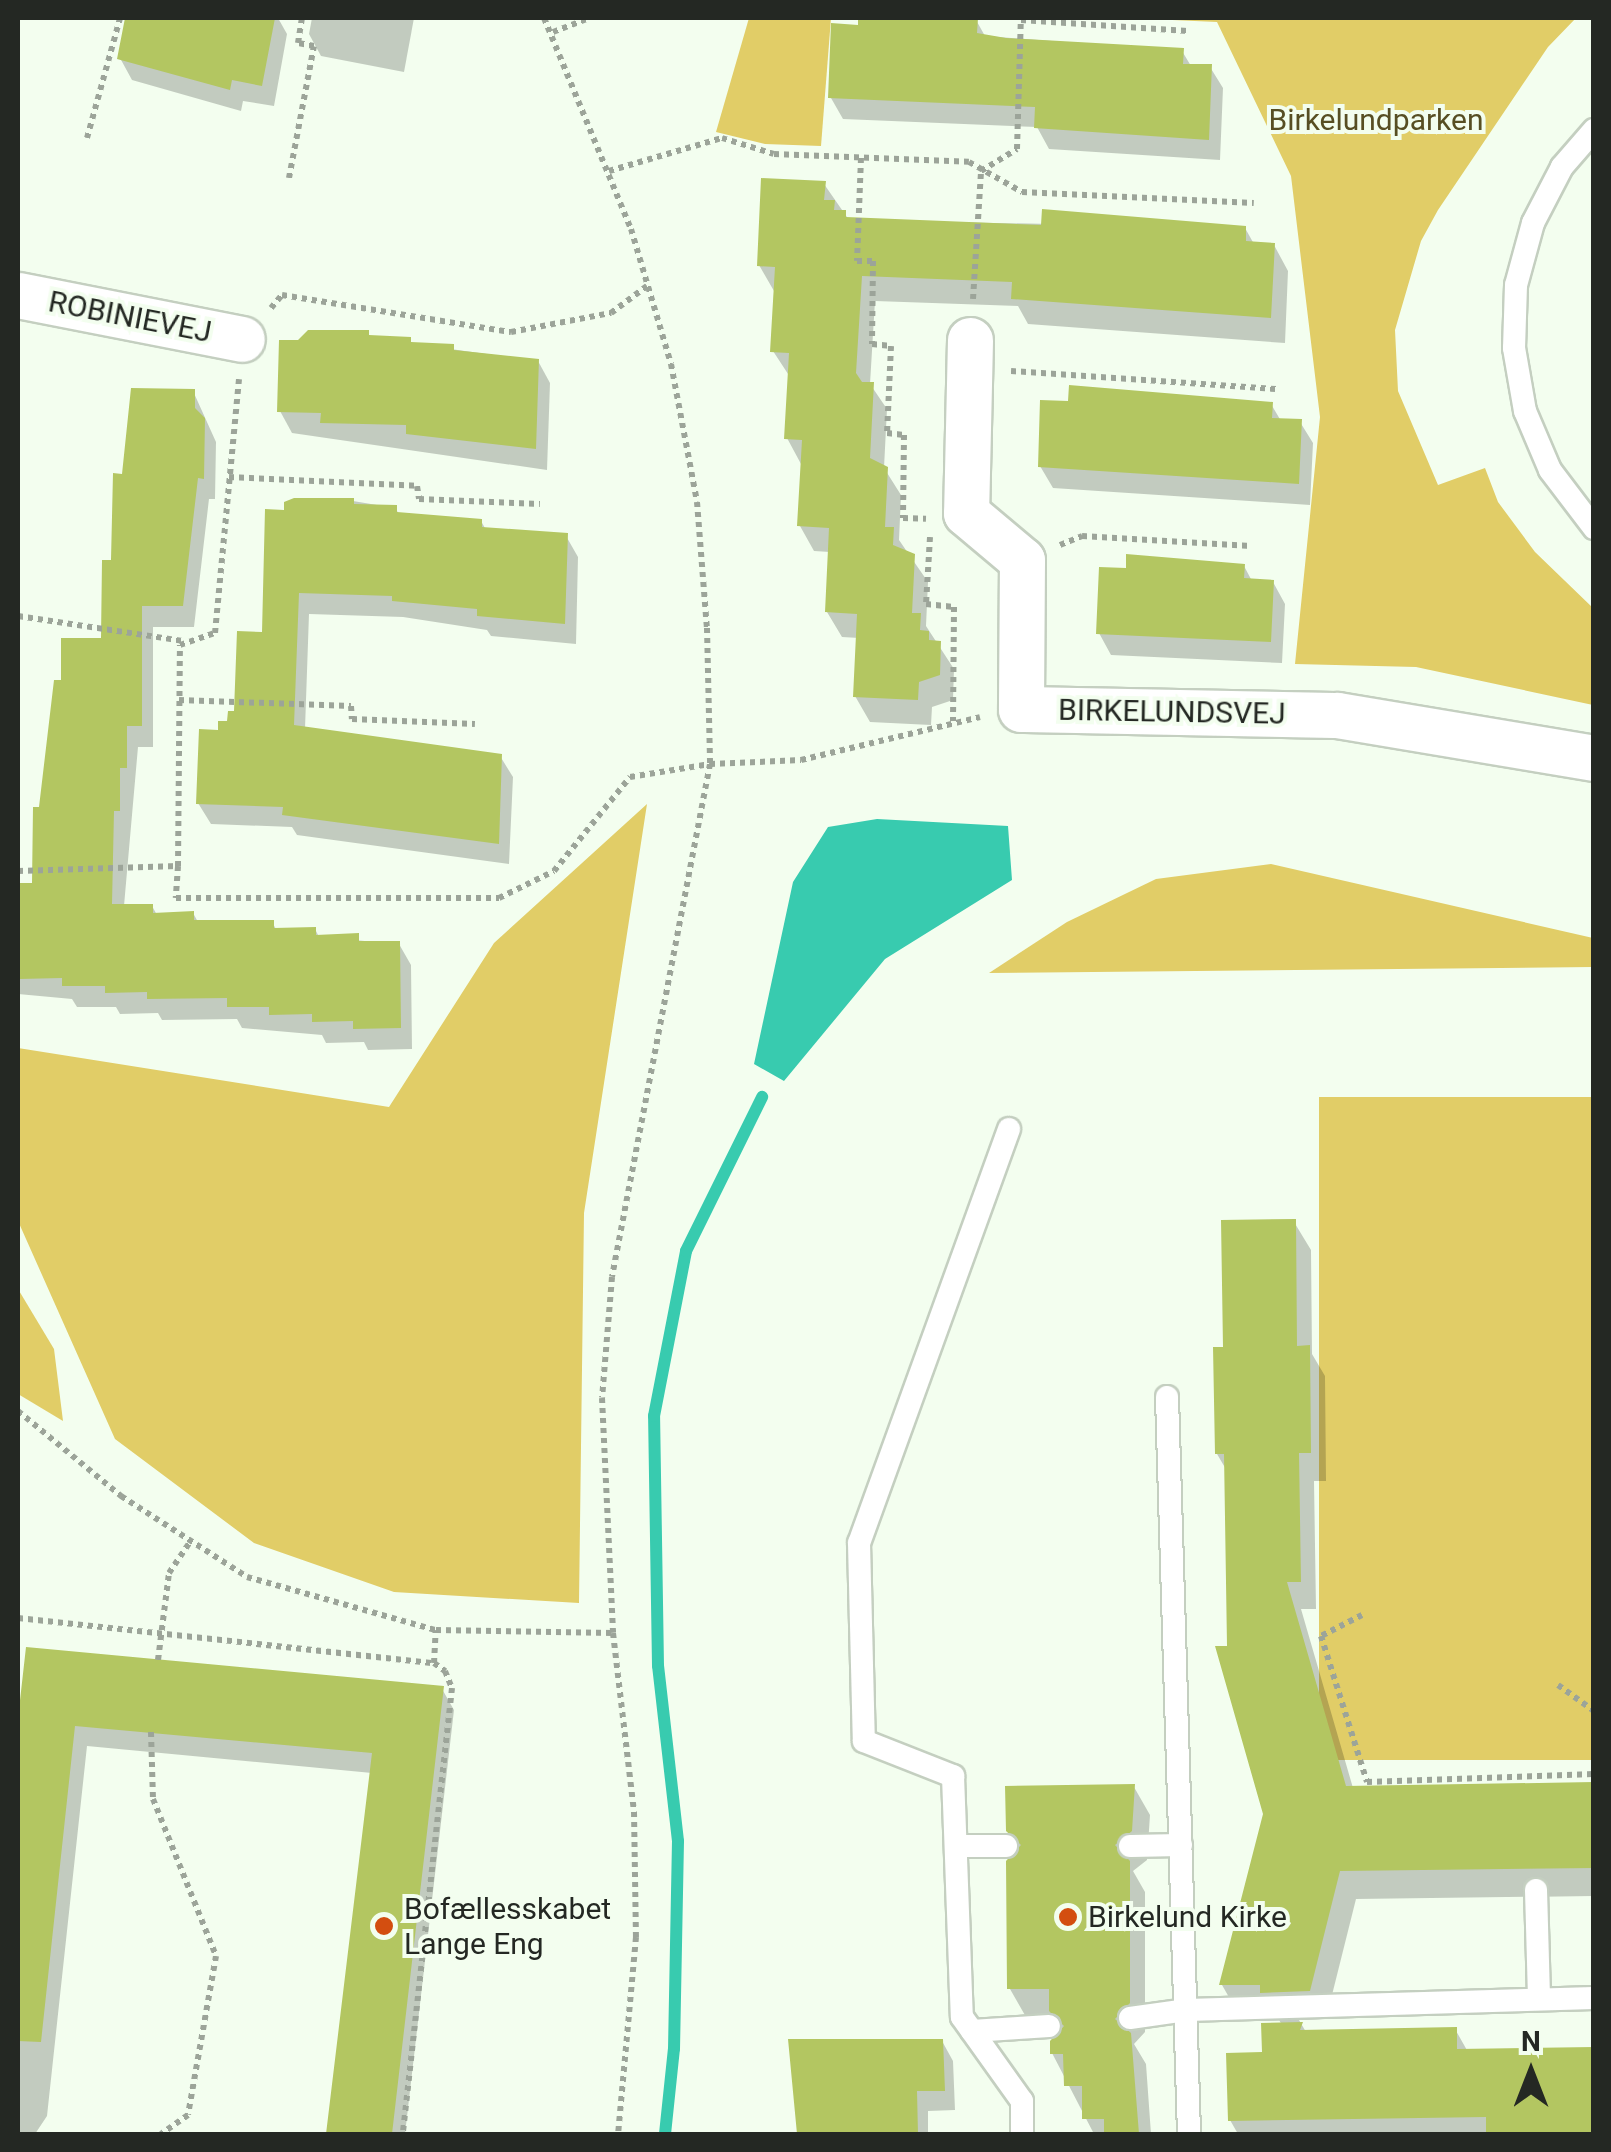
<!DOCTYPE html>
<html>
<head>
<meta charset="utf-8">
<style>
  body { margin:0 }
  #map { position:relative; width:1611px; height:2152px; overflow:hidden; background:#f3feef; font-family:Roboto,sans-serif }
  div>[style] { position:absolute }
  .green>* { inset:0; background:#e1cd67; transform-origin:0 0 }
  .water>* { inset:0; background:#38cbaf }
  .shadow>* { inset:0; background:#0003 }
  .stream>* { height:12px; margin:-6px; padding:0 6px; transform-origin:6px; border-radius:6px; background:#38cbaf }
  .building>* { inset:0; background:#b3c661 }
  .path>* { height:6px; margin-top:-3px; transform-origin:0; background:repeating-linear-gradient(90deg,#9ca499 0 5px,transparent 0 10px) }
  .roads { filter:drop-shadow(2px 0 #c4cfc0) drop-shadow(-2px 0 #c4cfc0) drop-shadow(0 2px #c4cfc0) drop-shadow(0 -2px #c4cfc0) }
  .service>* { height:22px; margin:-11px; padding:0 11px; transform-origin:11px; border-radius:11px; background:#fff }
  .minor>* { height:45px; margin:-22.5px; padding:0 22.5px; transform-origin:22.5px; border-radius:22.5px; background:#fff }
  .dots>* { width:28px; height:28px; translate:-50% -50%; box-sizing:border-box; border:5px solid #f3feef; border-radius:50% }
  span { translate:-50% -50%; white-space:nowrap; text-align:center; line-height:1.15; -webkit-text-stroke:8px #f3feef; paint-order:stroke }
  .park-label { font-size:30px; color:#574e23 }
  .street-label { font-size:30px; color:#242823 }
  .poi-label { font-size:30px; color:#242823 }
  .left { translate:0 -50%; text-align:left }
  .frame { position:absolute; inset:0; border:20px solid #242823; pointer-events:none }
  .north { position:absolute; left:1481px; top:2022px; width:100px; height:100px; -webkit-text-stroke:8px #f3feef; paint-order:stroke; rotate:0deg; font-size:28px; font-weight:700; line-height:40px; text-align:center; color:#242823 }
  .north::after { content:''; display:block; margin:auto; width:35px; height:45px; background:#242823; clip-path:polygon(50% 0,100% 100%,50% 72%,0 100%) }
</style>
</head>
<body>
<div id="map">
  <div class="green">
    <div style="clip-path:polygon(749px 18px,831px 18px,821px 146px,765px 144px,716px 132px)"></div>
    <div style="clip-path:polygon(1127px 18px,1576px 18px,1548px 47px,1438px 210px,1421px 241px,1395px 330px,1398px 391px,1438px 485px,1485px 468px,1498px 502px,1535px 552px,1593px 608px,1593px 705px,1416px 667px,1295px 664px,1320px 417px,1291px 176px,1217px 22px)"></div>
    <div style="clip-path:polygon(647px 804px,584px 1213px,579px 1603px,394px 1592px,254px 1543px,115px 1439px,18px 1221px,18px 1048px,389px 1107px,494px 943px)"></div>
    <div style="clip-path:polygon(1271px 864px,1593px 938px,1593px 967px,989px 973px,1067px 922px,1156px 879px)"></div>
    <div style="left:1593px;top:1097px;width:663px;height:274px;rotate:90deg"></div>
    <div style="clip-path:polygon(18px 1289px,54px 1349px,63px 1421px,18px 1394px)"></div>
  </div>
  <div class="water">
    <div style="clip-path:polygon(877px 819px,1008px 826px,1012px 880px,885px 959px,784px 1081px,754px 1064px,793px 882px,828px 827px)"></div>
  </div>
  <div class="shadow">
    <div style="clip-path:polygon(127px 18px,278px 18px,287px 34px,274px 106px,243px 101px,241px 111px,132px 80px,120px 58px)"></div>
    <div style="clip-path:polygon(312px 18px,414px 18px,404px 72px,321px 56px,309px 34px)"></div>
    <div style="clip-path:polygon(861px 18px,976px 20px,985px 36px,1182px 51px,1191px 66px,1210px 67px,1223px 88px,1220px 160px,1049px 149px,1037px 127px,843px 119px,831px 98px)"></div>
    <div style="clip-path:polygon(824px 184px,849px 220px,1245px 228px,1254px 244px,1274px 245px,1288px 271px,1285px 343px,1028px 324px,1018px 306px,875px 301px,870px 384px,887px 409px,884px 468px,901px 495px,899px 540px,928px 582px,926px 626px,954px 669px,953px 700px,932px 707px,931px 725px,870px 722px,855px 696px,859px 638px,842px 637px,827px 612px,830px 552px,814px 551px,800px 526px,801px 464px,787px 438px,790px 377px,773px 351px,774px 291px,759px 265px)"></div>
    <div style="clip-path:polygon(371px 338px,538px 361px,550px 383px,547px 470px,292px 433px,280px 411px)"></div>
    <div style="clip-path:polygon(193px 391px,216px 442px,215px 499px,209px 499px,194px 627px,153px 627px,153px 747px,138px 747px,124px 906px,152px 906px,157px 915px,193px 913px,198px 922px,272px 922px,277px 931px,315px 929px,319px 937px,399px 944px,411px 965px,412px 1049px,368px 1050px,364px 1042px,326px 1043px,322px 1035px,242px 1028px,237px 1019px,162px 1020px,158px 1013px,120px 1014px,116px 1007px,77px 1007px,72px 999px,18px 994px,18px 886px,35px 886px,64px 682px,103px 640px,125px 477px)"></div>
    <div style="clip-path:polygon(1271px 404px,1281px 421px,1300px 422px,1313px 443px,1310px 505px,1053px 488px,1040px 466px)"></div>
    <div style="clip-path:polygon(353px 501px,395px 508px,399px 514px,481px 521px,486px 530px,566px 536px,578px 557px,576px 644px,491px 636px,487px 630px,403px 617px,309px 614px,305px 729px,500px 756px,513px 777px,509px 864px,297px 835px,292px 827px,211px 824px,198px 803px,220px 733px,237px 713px,264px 635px,287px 512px)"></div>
    <div style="clip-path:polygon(1244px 566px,1252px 581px,1273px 582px,1285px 604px,1282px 663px,1111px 655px,1099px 633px)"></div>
    <div style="clip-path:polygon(1294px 1222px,1311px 1250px,1312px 1354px,1325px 1376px,1326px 1481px,1314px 1481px,1316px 1609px,1301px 1609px,1353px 1788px,1594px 1785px,1594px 1896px,1356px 1899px,1326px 2019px,1299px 2020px,1306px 2032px,1455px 2029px,1468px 2052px,1594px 2050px,1594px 2134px,1238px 2134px,1230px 2120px,1282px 2025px,1275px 2013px,1238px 2013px,1222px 1985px,1266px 1814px,1230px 1648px,1227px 1471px,1217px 1454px,1225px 1349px)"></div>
    <div style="clip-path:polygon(28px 1650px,442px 1689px,454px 1710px,405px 2134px,329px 2134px,372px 1773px,87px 1746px,47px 2116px,35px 2134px,18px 2134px,18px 1745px)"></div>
    <div style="clip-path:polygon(1134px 1787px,1150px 1815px,1147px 1860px,1133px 1871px,1145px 1892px,1145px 2032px,1134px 2044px,1146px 2064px,1151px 2134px,1094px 2134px,1052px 2053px,1063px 2029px,1055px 2016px,1026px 2017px,1010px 1989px,1020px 1850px,1008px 1830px)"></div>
    <div style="clip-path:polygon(791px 2041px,942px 2041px,953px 2061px,955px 2110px,928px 2111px,928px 2134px,800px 2134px)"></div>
  </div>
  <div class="stream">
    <div style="left:665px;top:2134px;width:85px;rotate:-84deg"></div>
    <div style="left:674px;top:2049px;width:208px;rotate:-88.9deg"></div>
    <div style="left:678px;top:1841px;width:176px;rotate:-96.5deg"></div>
    <div style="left:658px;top:1666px;width:250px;rotate:-90.9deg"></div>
    <div style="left:654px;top:1416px;width:168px;rotate:-79deg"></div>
    <div style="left:686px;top:1251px;width:172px;rotate:-63.7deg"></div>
  </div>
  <div class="building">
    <div style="clip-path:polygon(125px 18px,275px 18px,262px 86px,232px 80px,230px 90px,117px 59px)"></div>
    <div style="clip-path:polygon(858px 18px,978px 18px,977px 33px,1006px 38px,1184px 48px,1183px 64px,1212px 64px,1209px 140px,1034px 128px,1035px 107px,828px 98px,831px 23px,858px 25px)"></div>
    <div style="clip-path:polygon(761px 178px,826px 181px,824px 200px,835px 200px,834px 210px,846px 210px,846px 217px,1041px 225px,1042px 209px,1246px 226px,1246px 241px,1275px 243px,1271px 318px,1011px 299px,1012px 282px,862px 276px,856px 373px,862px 382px,874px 382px,870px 458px,888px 467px,885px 527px,894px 527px,893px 545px,915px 554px,912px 613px,921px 613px,920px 630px,929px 631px,929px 640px,941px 641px,940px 675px,919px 682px,918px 700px,853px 697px,857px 614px,825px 612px,829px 528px,797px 526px,802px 440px,784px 439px,789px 353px,770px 352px,775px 267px,757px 266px)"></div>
    <div style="clip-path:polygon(308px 330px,369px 330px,369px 335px,411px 337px,411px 342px,454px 344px,454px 350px,539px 359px,536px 449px,406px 434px,406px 425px,320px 423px,321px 413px,277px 412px,279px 340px,298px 340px)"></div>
    <div style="clip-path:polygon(1069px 385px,1273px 402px,1272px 418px,1302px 419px,1299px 484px,1038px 467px,1040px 400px,1068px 401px)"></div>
    <div style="clip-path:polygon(131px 388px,195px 389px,195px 408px,205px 418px,204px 479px,198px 478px,183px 606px,142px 606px,142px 726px,127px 726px,127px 768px,120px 768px,120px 811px,114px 811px,112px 904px,153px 904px,153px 913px,194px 911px,194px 920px,274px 920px,274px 928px,316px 927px,316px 935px,359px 933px,359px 941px,400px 941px,401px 1028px,353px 1029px,353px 1021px,312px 1022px,312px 1014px,269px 1015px,269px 1007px,227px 1007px,227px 998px,147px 999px,147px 992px,105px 993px,105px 986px,62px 986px,62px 978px,19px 979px,18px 883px,32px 883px,33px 807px,39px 807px,54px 680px,61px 680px,61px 638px,101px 638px,102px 560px,111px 560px,113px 473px,122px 474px)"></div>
    <div style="clip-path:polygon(294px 498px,354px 498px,354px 504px,397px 505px,397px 512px,482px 519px,482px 527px,568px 533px,565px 624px,477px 616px,477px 609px,392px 601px,392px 596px,299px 593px,294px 725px,502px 754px,499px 844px,282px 815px,283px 807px,196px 804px,199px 729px,218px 730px,218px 721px,227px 721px,228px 711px,234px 711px,237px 631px,262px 632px,265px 509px,284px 510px,284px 502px)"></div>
    <div style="clip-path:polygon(1126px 554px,1245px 564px,1244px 578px,1274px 580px,1271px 642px,1096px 634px,1099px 567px,1126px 568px)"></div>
    <div style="clip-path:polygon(1296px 1219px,1297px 1346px,1310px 1345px,1311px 1453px,1299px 1453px,1301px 1582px,1287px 1582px,1346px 1786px,1594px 1782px,1594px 1868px,1340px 1871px,1310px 1991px,1260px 1993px,1260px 1985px,1219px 1985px,1263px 1814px,1215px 1646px,1227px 1646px,1224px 1454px,1215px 1454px,1213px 1347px,1223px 1347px,1221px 1220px)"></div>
    <div style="clip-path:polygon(26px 1647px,444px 1686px,392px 2134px,326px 2134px,372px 1753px,75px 1726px,41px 2042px,18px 2041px,18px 1718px)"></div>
    <div style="clip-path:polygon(1135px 1784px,1132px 1831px,1115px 1845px,1130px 1861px,1130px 2003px,1115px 2019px,1131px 2033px,1139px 2134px,1104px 2134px,1104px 2119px,1082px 2119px,1082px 2086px,1064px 2086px,1063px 2054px,1050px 2054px,1050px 2041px,1064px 2026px,1049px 2011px,1049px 1989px,1007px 1989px,1006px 1861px,1021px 1845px,1006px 1831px,1005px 1786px)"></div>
    <div style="clip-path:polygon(1303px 2022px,1300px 2030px,1457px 2027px,1457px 2049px,1594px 2047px,1594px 2134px,1486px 2134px,1486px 2117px,1228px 2121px,1226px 2053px,1262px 2052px,1261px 2023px)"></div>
    <div style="clip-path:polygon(788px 2039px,943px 2039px,945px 2091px,917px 2091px,918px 2134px,797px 2134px)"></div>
  </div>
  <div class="path">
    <div style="left:544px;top:18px;width:228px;rotate:67.6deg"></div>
    <div style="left:631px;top:229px;width:141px;rotate:73.5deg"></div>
    <div style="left:671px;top:364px;width:140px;rotate:79.3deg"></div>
    <div style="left:697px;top:502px;width:126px;rotate:85.5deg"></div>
    <div style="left:707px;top:628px;width:136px;rotate:88.7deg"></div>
    <div style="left:710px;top:764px;width:522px;rotate:100.82deg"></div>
    <div style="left:612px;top:1277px;width:121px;rotate:94.7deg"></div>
    <div style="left:602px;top:1398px;width:235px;rotate:87.3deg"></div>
    <div style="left:613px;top:1633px;width:180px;rotate:83.3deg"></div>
    <div style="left:634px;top:1812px;width:125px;rotate:89.1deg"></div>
    <div style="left:636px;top:1937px;width:198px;rotate:95.2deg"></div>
    <div style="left:1021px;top:20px;width:167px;rotate:3.8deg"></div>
    <div style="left:553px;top:32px;width:39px;rotate:-21deg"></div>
    <div style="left:87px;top:138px;width:124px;rotate:-74.6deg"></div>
    <div style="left:861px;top:158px;width:103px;rotate:92.2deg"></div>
    <div style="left:857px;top:261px;width:16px"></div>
    <div style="left:873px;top:261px;width:83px;rotate:90.7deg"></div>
    <div style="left:872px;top:344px;width:19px;rotate:6deg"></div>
    <div style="left:891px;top:346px;width:87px;rotate:92.6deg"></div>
    <div style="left:887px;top:433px;width:17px;rotate:7deg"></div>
    <div style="left:904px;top:435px;width:83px;rotate:90.7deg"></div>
    <div style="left:903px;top:518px;width:23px;rotate:2deg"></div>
    <div style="left:609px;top:171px;width:118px;rotate:-16.3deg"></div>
    <div style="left:722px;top:138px;width:54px;rotate:17.1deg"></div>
    <div style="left:774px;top:154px;width:195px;rotate:2.3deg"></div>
    <div style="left:969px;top:162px;width:61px;rotate:29.5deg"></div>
    <div style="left:1022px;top:192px;width:232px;rotate:2.7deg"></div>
    <div style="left:289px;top:178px;width:134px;rotate:-79.3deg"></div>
    <div style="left:314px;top:46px;width:16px;rotate:-169deg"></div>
    <div style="left:298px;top:43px;width:25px;rotate:-81deg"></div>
    <div style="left:973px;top:299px;width:128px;rotate:-86.4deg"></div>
    <div style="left:981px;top:171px;width:42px;rotate:-31.4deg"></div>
    <div style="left:1017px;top:149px;width:131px;rotate:-88.3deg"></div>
    <div style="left:271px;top:308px;width:17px;rotate:-50deg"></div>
    <div style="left:282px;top:295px;width:232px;rotate:9.2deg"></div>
    <div style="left:511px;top:332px;width:102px;rotate:-10.8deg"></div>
    <div style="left:611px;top:313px;width:45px;rotate:-36.9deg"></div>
    <div style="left:1011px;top:371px;width:266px;rotate:3.9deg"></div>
    <div style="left:229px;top:477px;width:188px;rotate:2.7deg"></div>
    <div style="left:417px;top:486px;width:13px;rotate:81deg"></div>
    <div style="left:419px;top:499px;width:121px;rotate:2.4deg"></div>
    <div style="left:930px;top:537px;width:67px;rotate:93.4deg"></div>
    <div style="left:926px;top:604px;width:28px;rotate:6deg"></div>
    <div style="left:954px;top:607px;width:114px;rotate:90.5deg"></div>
    <div style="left:1060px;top:545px;width:24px;rotate:-22deg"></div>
    <div style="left:1082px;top:536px;width:169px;rotate:3.4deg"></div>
    <div style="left:18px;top:616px;width:168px;rotate:8.6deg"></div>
    <div style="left:179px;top:700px;width:172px;rotate:2deg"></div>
    <div style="left:351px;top:706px;width:13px;rotate:86deg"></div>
    <div style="left:352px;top:719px;width:123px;rotate:2.3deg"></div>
    <div style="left:178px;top:866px;width:221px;rotate:-89.5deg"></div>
    <div style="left:180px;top:645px;width:37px;rotate:-19deg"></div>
    <div style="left:215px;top:633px;width:255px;rotate:-84.6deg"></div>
    <div style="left:18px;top:871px;width:160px;rotate:-1.8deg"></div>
    <div style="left:178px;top:866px;width:32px;rotate:94deg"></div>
    <div style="left:176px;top:898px;width:323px"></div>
    <div style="left:499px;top:898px;width:61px;rotate:-26.1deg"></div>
    <div style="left:554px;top:871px;width:121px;rotate:-51deg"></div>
    <div style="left:630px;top:777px;width:81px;rotate:-9.2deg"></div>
    <div style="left:710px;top:764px;width:91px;rotate:-2.5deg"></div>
    <div style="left:801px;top:760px;width:184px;rotate:-13.5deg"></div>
    <div style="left:18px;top:1411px;width:134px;rotate:39.5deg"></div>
    <div style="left:121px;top:1496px;width:150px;rotate:32.7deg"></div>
    <div style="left:247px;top:1577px;width:196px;rotate:15.7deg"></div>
    <div style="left:436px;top:1630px;width:177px;rotate:1deg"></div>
    <div style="left:1362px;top:1615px;width:46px;rotate:152.9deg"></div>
    <div style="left:1321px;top:1636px;width:153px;rotate:72.5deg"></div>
    <div style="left:1367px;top:1782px;width:227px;rotate:-2deg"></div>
    <div style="left:18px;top:1618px;width:418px;rotate:6.2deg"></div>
    <div style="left:434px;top:1663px;width:14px;rotate:36deg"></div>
    <div style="left:445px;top:1671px;width:18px;rotate:68deg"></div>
    <div style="left:452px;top:1688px;width:449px;rotate:96.3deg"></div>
    <div style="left:158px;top:1660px;width:88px;rotate:-82.8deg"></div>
    <div style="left:169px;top:1573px;width:37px;rotate:-56deg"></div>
    <div style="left:434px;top:1663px;width:33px;rotate:-87deg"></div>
    <div style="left:1558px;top:1685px;width:44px;rotate:35.8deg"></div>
    <div style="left:151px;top:1732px;width:67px;rotate:88.3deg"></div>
    <div style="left:153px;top:1799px;width:169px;rotate:68.1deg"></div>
    <div style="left:216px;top:1956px;width:161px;rotate:100deg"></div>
    <div style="left:188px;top:2115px;width:33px;rotate:145deg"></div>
  </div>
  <div class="roads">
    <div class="service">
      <div style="left:1594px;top:130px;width:49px;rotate:130.9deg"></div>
      <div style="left:1562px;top:167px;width:63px;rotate:117.4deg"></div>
      <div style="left:1533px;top:223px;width:64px;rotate:105.3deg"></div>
      <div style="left:1516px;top:285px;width:63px;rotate:91.8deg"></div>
      <div style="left:1514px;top:348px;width:64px;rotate:80.1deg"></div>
      <div style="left:1525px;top:411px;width:64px;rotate:67deg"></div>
      <div style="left:1550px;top:470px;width:73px;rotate:52.8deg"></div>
      <div style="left:1009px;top:1129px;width:440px;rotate:109.9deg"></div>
      <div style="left:859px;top:1543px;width:198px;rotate:88.6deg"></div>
      <div style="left:864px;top:1741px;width:96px;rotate:21.5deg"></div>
      <div style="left:953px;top:1776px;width:241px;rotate:87.9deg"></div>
      <div style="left:962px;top:2017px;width:103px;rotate:54.5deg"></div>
      <div style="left:1022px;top:2101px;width:33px;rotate:90deg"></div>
      <div style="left:1167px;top:1397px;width:737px;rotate:88.29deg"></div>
      <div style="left:956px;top:1846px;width:50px"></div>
      <div style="left:1130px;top:1846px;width:51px;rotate:-1.1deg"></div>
      <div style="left:1536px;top:1890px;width:109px;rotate:88.4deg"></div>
      <div style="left:1130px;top:2018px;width:58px;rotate:-8deg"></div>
      <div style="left:1187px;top:2010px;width:407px;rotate:-1.7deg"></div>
      <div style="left:972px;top:2031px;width:77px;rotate:-3.7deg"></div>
    </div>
    <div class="minor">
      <div style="left:18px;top:295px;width:228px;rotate:11.1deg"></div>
      <div style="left:970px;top:340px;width:173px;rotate:91.3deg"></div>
      <div style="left:966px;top:513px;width:73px;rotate:40deg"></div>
      <div style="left:1022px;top:560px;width:149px;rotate:90.4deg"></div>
      <div style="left:1021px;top:709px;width:316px;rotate:1.1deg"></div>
      <div style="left:1337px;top:715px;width:261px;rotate:9.5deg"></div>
    </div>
  </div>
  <div class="dots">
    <div style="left:1068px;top:1917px;background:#d34e10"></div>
    <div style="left:384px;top:1926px;background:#d34e10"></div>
  </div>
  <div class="park-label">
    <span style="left:1376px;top:120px">Birkelundparken</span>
  </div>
  <div class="street-label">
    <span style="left:130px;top:317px;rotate:11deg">ROBINIEVEJ</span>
    <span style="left:1172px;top:712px;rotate:1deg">BIRKELUNDSVEJ</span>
  </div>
  <div class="poi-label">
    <span class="left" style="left:404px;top:1926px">Bofællesskabet<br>Lange Eng</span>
    <span class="left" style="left:1088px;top:1917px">Birkelund Kirke</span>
  </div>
  <div class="frame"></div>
  <div class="north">N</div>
</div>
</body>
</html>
